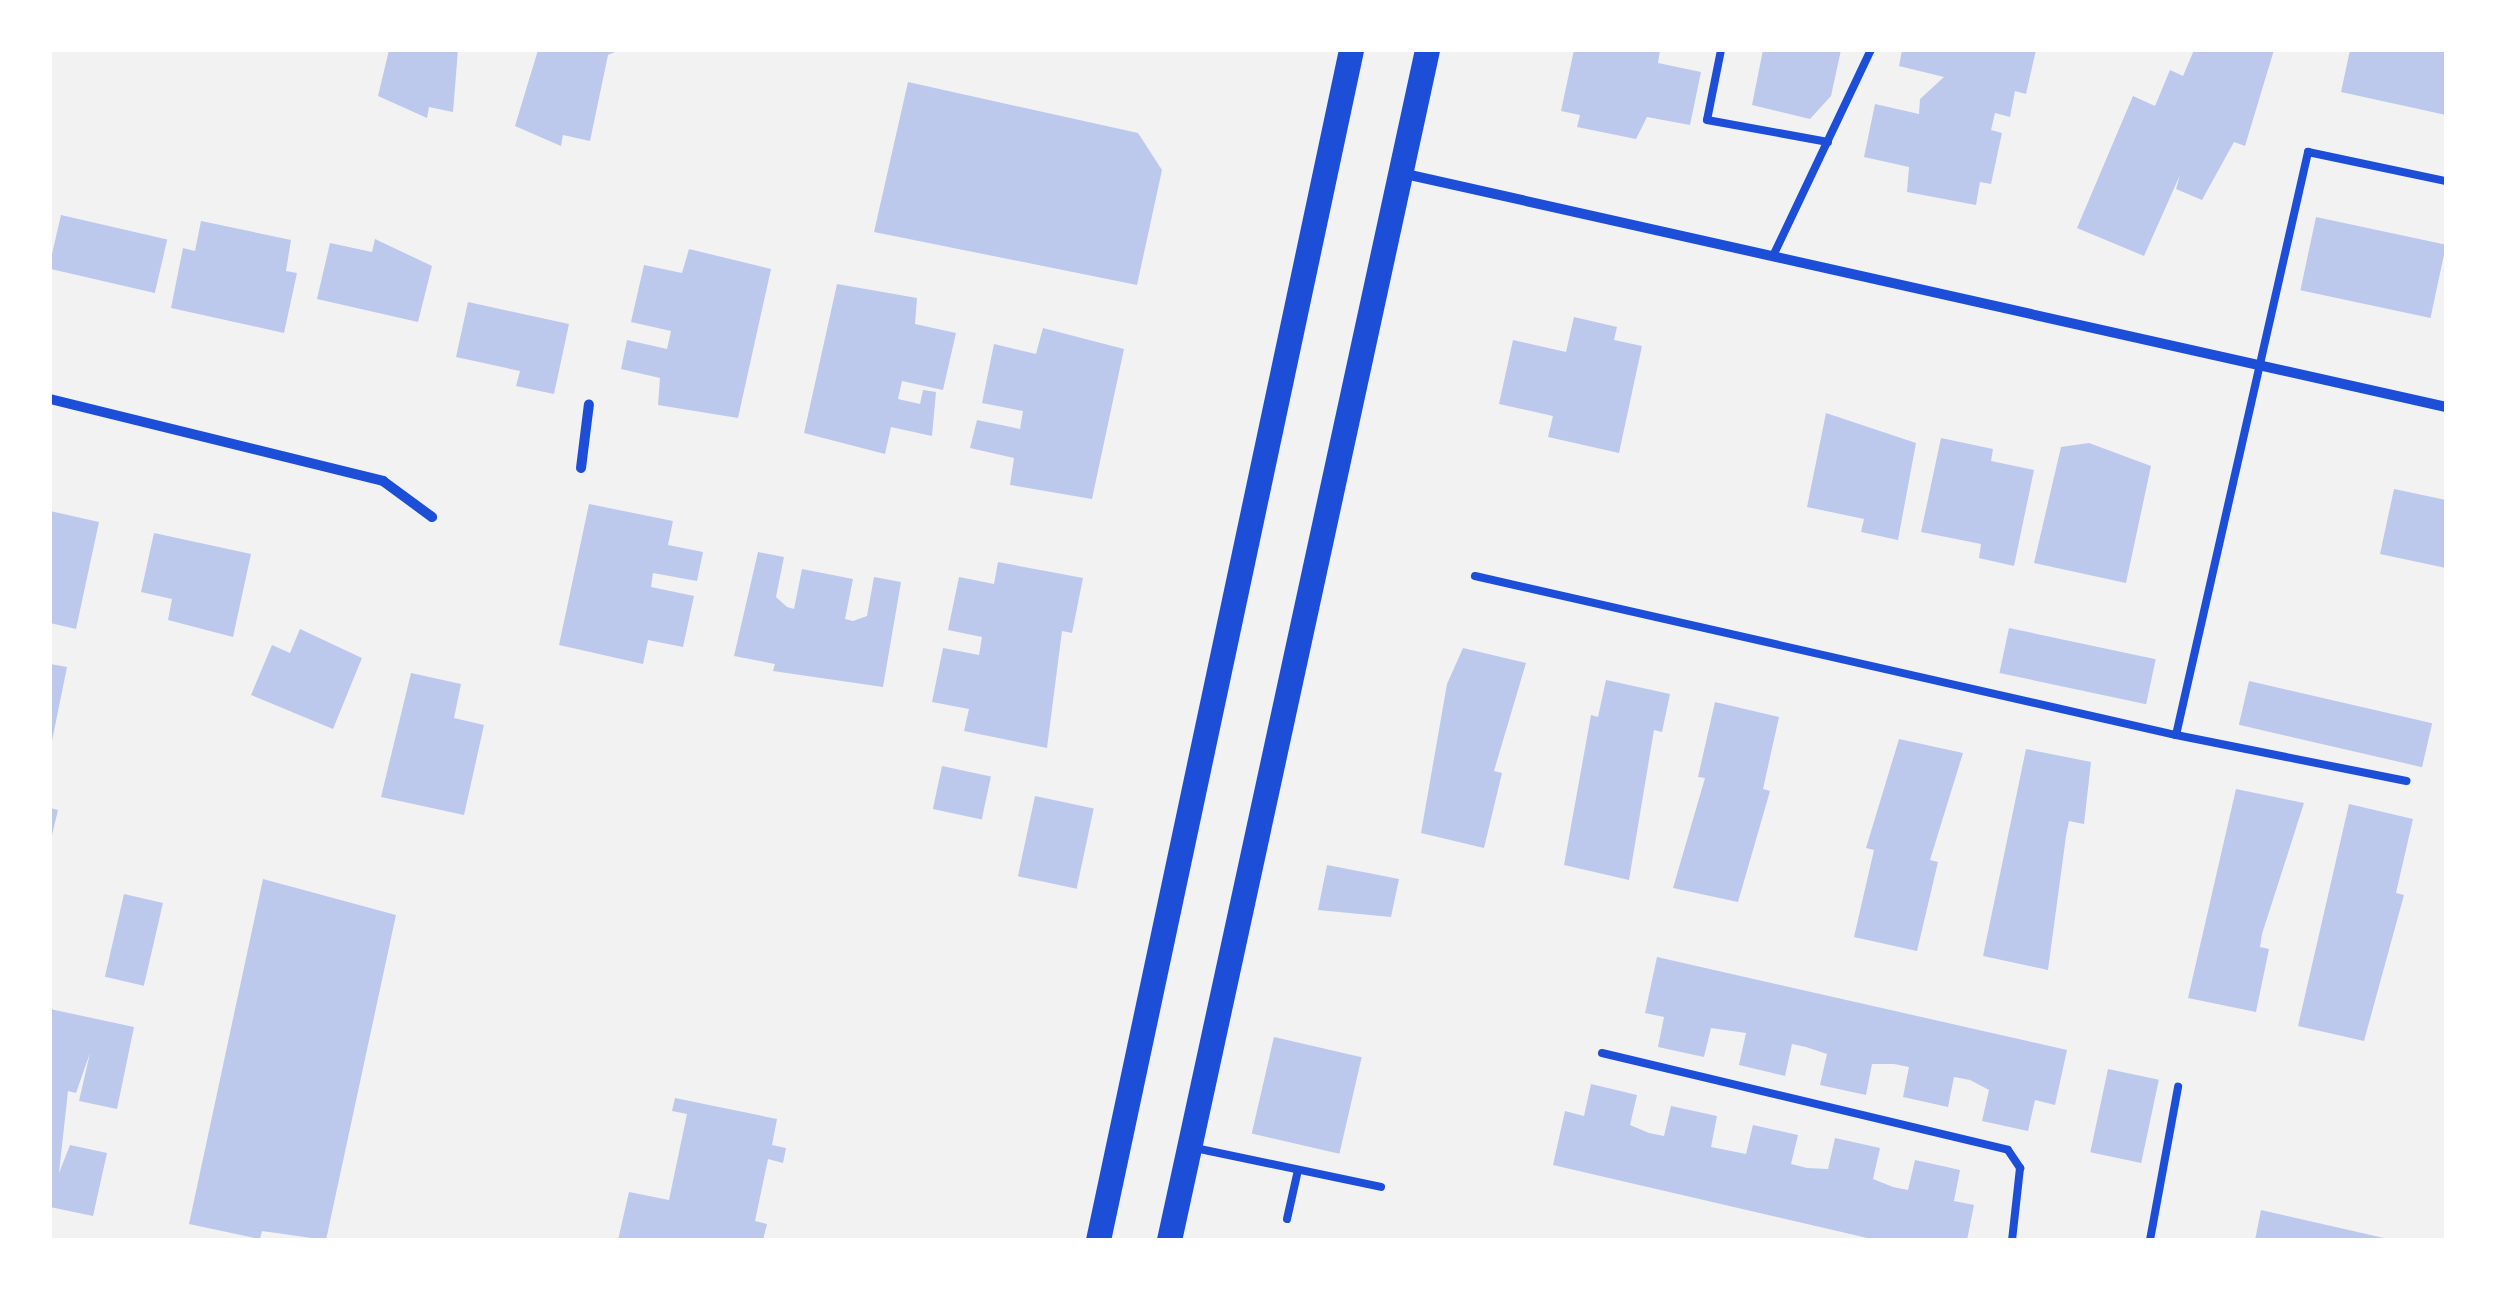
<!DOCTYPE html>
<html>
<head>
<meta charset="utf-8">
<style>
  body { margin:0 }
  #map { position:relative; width:2496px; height:1290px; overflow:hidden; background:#f2f2f2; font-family:"Archivo Narrow",sans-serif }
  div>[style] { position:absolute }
  .building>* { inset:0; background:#bdc9ec; transform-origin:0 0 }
  .service>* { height:8px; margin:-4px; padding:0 4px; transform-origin:4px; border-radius:4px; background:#1d4ed8 }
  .minor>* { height:10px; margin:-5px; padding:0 5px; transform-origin:5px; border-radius:5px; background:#1d4ed8 }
  .primary>* { height:25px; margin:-12.5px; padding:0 12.5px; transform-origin:12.5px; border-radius:12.5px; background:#1d4ed8 }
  span { translate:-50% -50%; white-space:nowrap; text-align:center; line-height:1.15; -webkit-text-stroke:8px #fff; paint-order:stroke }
  .frame { position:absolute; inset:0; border:52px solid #fff; pointer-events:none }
</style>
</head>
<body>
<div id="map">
  <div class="building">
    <div style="clip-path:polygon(389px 50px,458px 50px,453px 112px,429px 107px,427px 118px,378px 96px)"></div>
    <div style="clip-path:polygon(538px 50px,620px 50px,608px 55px,590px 141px,563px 135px,561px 146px,515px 126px)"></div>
    <div style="clip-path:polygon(1574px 50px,1660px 50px,1658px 63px,1701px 72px,1690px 125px,1647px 117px,1636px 139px,1577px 127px,1580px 115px,1561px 111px)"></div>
    <div style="clip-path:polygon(1763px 50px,1841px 50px,1831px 96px,1810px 119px,1752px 105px)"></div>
    <div style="clip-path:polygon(1902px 50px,2036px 50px,2026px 94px,2015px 91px,2010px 117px,1995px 113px,1991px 130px,2002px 133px,1991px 184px,1980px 182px,1976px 205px,1907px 192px,1909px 167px,1864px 157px,1875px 104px,1919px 114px,1920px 99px,1944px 77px,1899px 66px)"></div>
    <div style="clip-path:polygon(2194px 50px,2274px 50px,2245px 146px,2234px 142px,2202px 200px,2176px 189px,2180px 175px,2144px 256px,2077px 228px,2133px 96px,2155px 106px,2170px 70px,2183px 76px)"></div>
    <div style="clip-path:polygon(2350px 50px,2446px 50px,2446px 115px,2341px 92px)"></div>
    <div style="clip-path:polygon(908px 82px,1138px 133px,1162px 170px,1137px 285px,874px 232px)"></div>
    <div style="left:61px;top:215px;width:109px;height:55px;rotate:13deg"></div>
    <div style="left:2316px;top:217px;width:133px;height:75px;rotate:12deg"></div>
    <div style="clip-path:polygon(201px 221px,291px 240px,286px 271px,297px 273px,284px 333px,171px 308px,183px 248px,195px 251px)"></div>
    <div style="clip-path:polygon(375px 239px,432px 266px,418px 322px,317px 299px,330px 243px,372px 252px)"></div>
    <div style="clip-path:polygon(689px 249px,771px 269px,738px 418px,658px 405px,660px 378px,621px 369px,627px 340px,667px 349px,671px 331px,631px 322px,644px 265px,682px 273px)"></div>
    <div style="clip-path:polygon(837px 284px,917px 298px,915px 324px,956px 333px,943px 390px,902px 381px,898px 399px,920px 404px,923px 390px,936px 392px,932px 436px,891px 427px,885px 454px,804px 433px)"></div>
    <div style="clip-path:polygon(468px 302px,569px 324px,554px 394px,516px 386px,520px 371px,456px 357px)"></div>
    <div style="clip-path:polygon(1574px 317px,1617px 327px,1614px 340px,1642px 346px,1619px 453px,1548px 437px,1553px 416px,1499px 404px,1513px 340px,1566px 352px)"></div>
    <div style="clip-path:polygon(1043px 328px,1124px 349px,1092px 499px,1010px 485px,1014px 458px,970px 448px,977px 420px,1020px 429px,1023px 411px,982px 403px,994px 344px,1036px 354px)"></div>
    <div style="clip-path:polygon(1826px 413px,1916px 443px,1898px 540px,1861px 532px,1864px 519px,1807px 507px)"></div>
    <div style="clip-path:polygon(1941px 438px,1993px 449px,1991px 461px,2034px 470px,2014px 566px,1979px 558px,1981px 544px,1921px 532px)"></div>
    <div style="clip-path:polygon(2089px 443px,2151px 466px,2126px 583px,2034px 563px,2061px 447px)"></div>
    <div style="clip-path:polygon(2394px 489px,2446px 500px,2446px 568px,2380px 554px)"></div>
    <div style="clip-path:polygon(589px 504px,673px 521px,668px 545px,703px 552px,697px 581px,653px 573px,651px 587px,694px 596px,683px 647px,648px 640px,643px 664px,559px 645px)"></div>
    <div style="clip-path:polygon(50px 511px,99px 522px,76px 629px,50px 623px)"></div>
    <div style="clip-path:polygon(154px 533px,251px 554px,233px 637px,168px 620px,172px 599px,141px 592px)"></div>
    <div style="clip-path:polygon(758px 552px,784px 557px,776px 597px,787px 607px,794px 609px,802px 569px,853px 579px,845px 619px,853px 621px,867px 616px,874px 577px,901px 582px,883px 687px,773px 671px,775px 664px,734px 656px)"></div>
    <div style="clip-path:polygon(998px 562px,1083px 578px,1072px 633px,1062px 631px,1047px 748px,964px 731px,969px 709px,932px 702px,943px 648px,979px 655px,982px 637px,948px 630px,959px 577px,994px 584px)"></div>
    <div style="left:2009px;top:628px;width:150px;height:46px;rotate:12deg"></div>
    <div style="clip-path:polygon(300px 629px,362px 658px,333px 729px,251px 695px,272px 645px,290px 653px)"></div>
    <div style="clip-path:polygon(1463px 648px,1526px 663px,1494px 771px,1502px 773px,1484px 848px,1421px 833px,1447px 684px)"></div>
    <div style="clip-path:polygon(50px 664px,67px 667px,52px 741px,50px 741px)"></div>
    <div style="clip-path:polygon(411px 673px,461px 684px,454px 718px,484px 725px,464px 815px,381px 797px)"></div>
    <div style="clip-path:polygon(1606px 680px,1670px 694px,1662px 732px,1654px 730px,1629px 880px,1564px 865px,1591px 715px,1598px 717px)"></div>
    <div style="left:2249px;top:681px;width:188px;height:45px;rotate:13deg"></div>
    <div style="clip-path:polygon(1715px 702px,1779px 717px,1763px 789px,1770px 791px,1738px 902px,1673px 888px,1705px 778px,1698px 777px)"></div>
    <div style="clip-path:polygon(1899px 739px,1963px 753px,1930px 860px,1938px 862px,1917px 951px,1854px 937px,1874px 850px,1866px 848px)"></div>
    <div style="clip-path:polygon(2026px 749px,2091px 762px,2084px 824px,2069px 821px,2066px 836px,2048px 970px,1983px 956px)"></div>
    <div style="left:942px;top:766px;width:50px;height:44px;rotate:12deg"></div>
    <div style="clip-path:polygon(2236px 789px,2304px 803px,2262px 934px,2260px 947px,2269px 949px,2256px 1012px,2188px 998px)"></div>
    <div style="left:1035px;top:796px;width:60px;height:82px;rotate:12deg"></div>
    <div style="clip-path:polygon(2349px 804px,2413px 819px,2396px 893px,2404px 895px,2364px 1041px,2298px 1026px)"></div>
    <div style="clip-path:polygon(50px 808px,58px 810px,51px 839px,50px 839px)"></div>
    <div style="clip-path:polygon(1327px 865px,1399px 879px,1391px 917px,1318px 910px)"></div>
    <div style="clip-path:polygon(263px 879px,396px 915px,326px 1240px,262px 1231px,260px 1239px,189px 1224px)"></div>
    <div style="left:124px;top:894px;width:40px;height:85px;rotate:13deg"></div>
    <div style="clip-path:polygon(1657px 957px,2067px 1050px,2055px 1105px,2035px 1100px,2028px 1131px,1982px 1121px,1989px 1090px,1970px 1080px,1954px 1077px,1948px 1107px,1903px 1097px,1909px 1067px,1894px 1064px,1872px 1064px,1866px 1095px,1820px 1085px,1827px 1054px,1806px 1047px,1792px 1044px,1785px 1076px,1739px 1065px,1746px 1033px,1711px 1028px,1704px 1057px,1658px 1047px,1664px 1017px,1645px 1013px)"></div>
    <div style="clip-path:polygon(50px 1009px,134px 1027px,117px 1109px,79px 1101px,90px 1053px,76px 1093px,68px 1091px,59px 1173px,70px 1145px,107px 1153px,93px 1216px,50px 1207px)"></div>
    <div style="left:1274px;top:1037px;width:90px;height:99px;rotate:13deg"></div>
    <div style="left:2108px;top:1069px;width:52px;height:85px;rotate:12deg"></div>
    <div style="clip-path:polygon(1591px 1084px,1637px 1095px,1630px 1125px,1649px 1133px,1664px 1136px,1671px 1106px,1717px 1116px,1711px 1147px,1746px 1154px,1753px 1125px,1798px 1135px,1791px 1164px,1807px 1168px,1828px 1169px,1835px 1138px,1880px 1148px,1873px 1179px,1893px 1187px,1908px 1190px,1915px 1160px,1960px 1170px,1954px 1201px,1974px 1205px,1967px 1240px,1876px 1240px,1553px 1165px,1565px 1111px,1584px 1116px)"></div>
    <div style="clip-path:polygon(675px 1098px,777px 1119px,772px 1145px,786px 1148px,783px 1163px,768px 1159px,755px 1221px,767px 1224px,763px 1240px,618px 1240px,629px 1192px,669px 1200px,687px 1114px,672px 1111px)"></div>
    <div style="clip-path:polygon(2261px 1210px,2384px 1238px,2384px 1240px,2255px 1240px)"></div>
  </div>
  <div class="service">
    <div style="left:1721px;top:50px;width:71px;rotate:101.3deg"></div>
    <div style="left:1707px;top:120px;width:123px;rotate:10.3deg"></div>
    <div style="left:1773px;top:256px;width:228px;rotate:-64.6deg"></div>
    <div style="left:1475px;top:576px;width:719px;rotate:12.78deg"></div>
    <div style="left:2176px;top:735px;width:598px;rotate:-77.24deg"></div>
    <div style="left:2308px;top:152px;width:141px;rotate:11.9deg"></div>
    <div style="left:2176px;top:735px;width:235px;rotate:11.3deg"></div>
    <div style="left:1602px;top:1053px;width:417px;rotate:13.4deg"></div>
    <div style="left:2008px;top:1150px;width:22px;rotate:56deg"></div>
    <div style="left:2020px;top:1168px;width:72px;rotate:96.3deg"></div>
    <div style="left:1195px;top:1148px;width:190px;rotate:11.8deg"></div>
    <div style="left:1287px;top:1219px;width:50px;rotate:-77.3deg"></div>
    <div style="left:2150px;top:1240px;width:156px;rotate:-79.6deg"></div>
  </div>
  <div class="minor">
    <div style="left:1401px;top:173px;width:1071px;rotate:12.62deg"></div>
    <div style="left:50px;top:399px;width:343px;rotate:13.8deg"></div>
    <div style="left:383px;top:481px;width:61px;rotate:36.3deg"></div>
    <div style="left:581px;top:468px;width:64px;rotate:-82.9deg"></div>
  </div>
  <div class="primary">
    <div style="left:1098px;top:1240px;width:1217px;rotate:-78deg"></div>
    <div style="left:1169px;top:1240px;width:1218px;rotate:-77.77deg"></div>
  </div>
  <div class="frame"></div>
</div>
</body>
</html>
